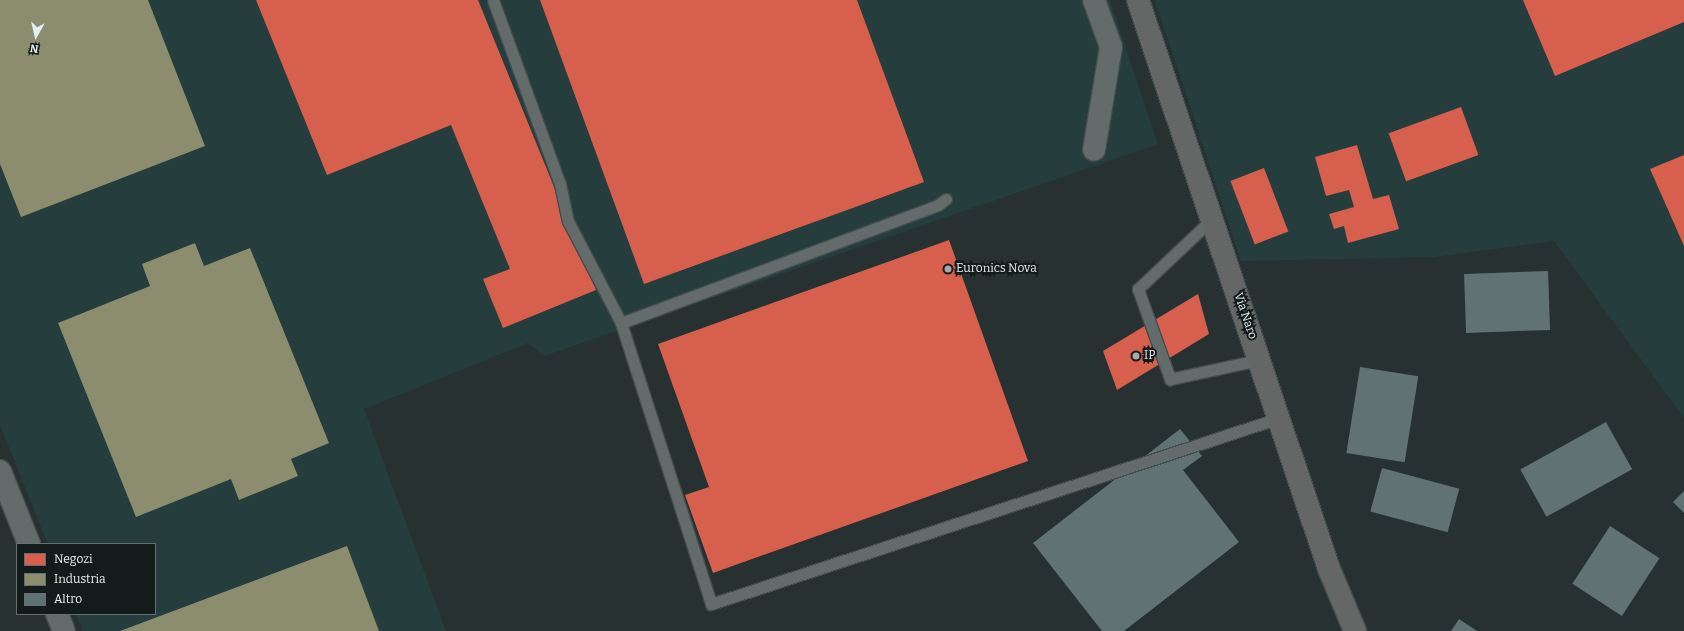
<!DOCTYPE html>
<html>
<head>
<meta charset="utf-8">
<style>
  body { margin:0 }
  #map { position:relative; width:1684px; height:631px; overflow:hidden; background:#283131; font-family:Bitter,serif }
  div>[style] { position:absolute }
  .built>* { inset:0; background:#253d3d }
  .shops>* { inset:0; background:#d6604d; transform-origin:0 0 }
  .industry>* { inset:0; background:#8c8c6e }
  .building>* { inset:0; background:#607272; transform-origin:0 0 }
  .roads { filter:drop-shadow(1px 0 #444c4c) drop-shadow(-1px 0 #444c4c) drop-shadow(0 1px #444c4c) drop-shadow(0 -1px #444c4c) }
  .lane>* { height:11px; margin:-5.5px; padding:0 5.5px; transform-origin:5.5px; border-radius:5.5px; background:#646b6b }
  .street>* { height:22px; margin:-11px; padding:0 11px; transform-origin:11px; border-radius:11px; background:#646b6b }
  .secondary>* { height:22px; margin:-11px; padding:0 11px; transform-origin:11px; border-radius:11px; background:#646765 }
  .dots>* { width:11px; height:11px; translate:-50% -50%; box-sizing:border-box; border:2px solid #141b1b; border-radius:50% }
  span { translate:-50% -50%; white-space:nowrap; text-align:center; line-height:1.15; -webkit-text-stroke:4px #141b1b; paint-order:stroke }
  .poi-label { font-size:12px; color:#e4efef }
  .left { translate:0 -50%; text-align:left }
  .street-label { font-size:12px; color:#e4efef }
  .legend { position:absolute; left:16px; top:543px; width:140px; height:72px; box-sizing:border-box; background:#141b1b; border:1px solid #677070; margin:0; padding:5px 7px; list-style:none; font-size:12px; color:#e4efef }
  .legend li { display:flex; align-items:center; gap:8px; height:20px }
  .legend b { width:20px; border:1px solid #677070 }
  .north { position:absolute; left:16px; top:16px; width:40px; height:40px; -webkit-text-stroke:3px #141b1b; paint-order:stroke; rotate:188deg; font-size:11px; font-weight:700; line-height:16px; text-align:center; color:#e4efef }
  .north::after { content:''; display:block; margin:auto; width:14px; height:18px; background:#e4efef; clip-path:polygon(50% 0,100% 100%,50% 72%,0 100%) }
</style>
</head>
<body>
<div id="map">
  <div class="built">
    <div style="clip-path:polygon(0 0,1110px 0,1158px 144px,544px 356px,528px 343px,364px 409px,446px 631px,83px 631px,76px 614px,155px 614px,155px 544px,48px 544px,0 425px)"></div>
    <div style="clip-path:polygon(1155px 0,1684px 0,1684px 418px,1554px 241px,1435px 257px,1241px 261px)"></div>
  </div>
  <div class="shops">
    <div style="clip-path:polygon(256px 0,478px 0,596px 290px,503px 328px,483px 279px,510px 269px,451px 125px,327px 175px)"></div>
    <div style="clip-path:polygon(540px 0,857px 0,924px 182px,644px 284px)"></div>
    <div style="clip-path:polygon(1523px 0,1684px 0,1684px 22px,1555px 76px)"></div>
    <div style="left:1461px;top:107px;width:51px;height:77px;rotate:70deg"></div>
    <div style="clip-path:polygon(1357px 145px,1373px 199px,1389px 195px,1399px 229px,1348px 243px,1344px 226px,1334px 229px,1329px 214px,1354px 207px,1349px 190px,1326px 196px,1315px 157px)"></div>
    <div style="clip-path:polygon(1684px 155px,1684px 246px,1650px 169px)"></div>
    <div style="left:1264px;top:168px;width:68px;height:36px;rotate:69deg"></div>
    <div style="clip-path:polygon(949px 240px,1028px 461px,713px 573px,685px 495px,709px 487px,658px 344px)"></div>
    <div style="clip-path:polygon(1198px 294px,1209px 334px,1117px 390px,1103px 351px)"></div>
  </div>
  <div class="industry">
    <div style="clip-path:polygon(0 0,148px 0,205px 146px,21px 217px,0 164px)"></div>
    <div style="clip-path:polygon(195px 243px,204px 266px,250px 248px,329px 443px,291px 459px,298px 476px,239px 500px,231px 479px,136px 517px,58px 323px,150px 286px,142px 264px)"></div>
    <div style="clip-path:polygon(347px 546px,379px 631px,120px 631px)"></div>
  </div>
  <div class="building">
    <div style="left:1548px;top:271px;width:59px;height:84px;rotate:88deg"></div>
    <div style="left:1360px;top:367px;width:59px;height:87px;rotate:9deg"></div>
    <div style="left:1606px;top:422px;width:54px;height:98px;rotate:61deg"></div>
    <div style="clip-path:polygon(1180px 429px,1202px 456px,1183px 470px,1239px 542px,1124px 631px,1102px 631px,1033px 543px)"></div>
    <div style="left:1382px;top:468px;width:80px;height:45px;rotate:15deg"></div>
    <div style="clip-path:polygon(1684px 491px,1684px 513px,1673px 502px)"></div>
    <div style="left:1610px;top:526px;width:59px;height:69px;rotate:33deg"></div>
    <div style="clip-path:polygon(1459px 619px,1477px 631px,1451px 631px)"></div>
  </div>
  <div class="roads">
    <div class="lane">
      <div style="left:493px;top:0;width:196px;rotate:70deg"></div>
      <div style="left:560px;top:184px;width:38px;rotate:78deg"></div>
      <div style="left:568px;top:221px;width:115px;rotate:62.5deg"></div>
      <div style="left:621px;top:323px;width:338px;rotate:-20.4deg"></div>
      <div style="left:938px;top:205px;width:10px;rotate:-37deg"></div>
      <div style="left:1212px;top:219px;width:102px;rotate:136.6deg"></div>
      <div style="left:1138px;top:289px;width:96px;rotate:70.4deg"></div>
      <div style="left:1170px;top:379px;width:91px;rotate:-12.1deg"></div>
      <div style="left:621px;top:323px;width:295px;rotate:72.2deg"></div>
      <div style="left:711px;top:604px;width:598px;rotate:-18.13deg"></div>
    </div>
    <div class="street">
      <div style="left:1094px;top:0;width:50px;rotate:70.1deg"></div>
      <div style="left:1111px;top:47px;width:104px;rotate:99.4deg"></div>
      <div style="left:0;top:471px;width:79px;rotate:68.3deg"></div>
      <div style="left:57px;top:614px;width:18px;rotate:68deg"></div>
    </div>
    <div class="secondary">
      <div style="left:1138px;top:0;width:600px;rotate:71.44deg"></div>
      <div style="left:1329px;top:569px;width:67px;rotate:67.2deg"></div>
    </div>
  </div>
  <div class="dots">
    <div style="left:948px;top:269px;background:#a2acac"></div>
    <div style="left:1136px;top:356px;background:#a2acac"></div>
  </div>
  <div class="poi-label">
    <span class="left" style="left:956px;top:269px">Euronics Nova</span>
    <span class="left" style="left:1144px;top:356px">IP</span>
  </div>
  <div class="street-label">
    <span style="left:1245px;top:316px;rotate:71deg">Via Naro</span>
  </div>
  <ul class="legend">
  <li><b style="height:11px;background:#d6604d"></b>Negozi</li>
  <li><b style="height:11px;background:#8c8c6e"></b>Industria</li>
  <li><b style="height:11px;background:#607272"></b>Altro</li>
  </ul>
  <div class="north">N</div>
</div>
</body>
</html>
